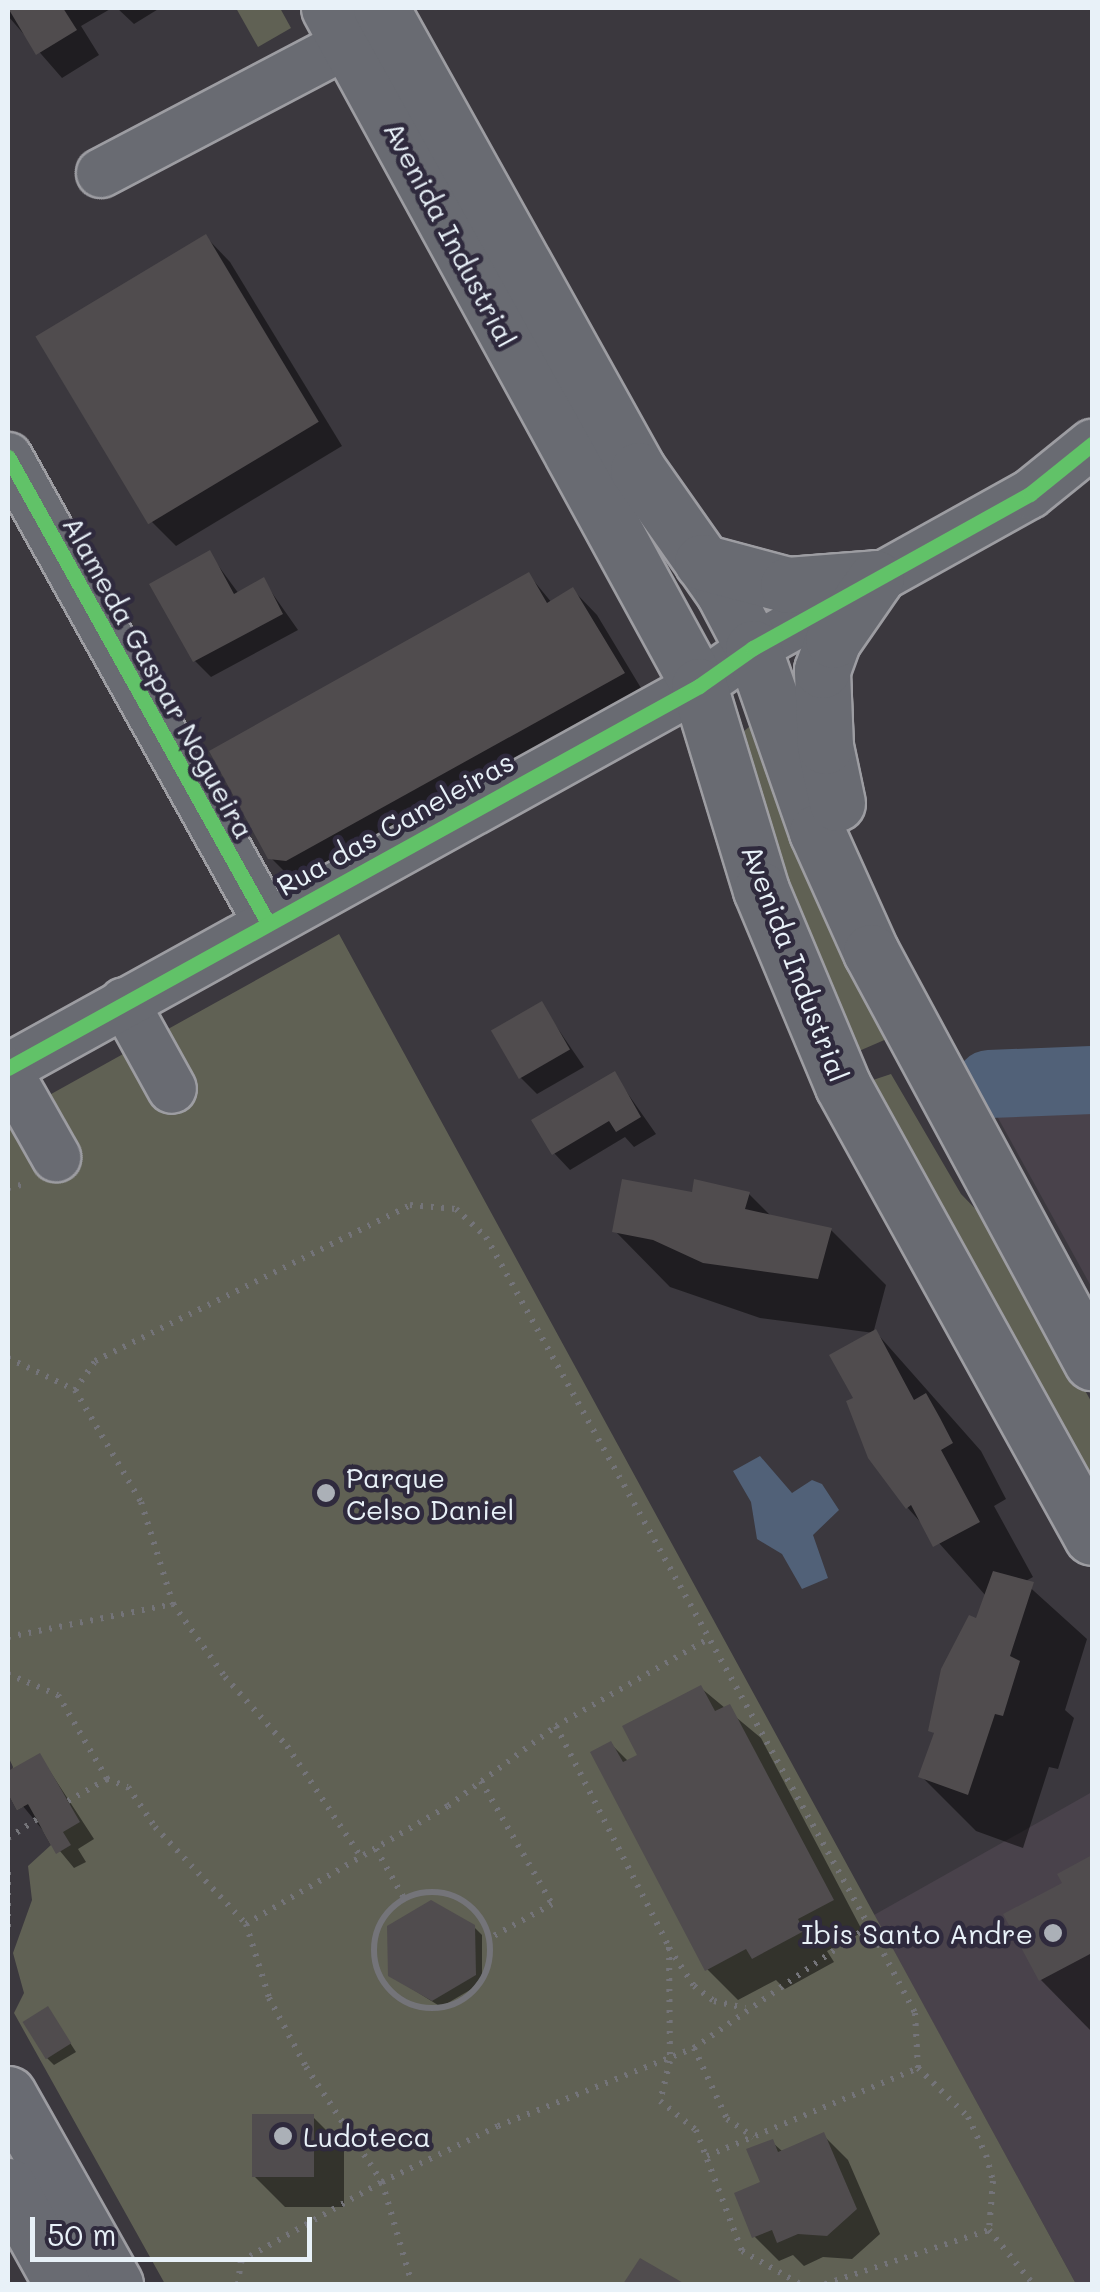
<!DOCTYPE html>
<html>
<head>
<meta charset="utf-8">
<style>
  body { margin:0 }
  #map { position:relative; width:1100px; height:2292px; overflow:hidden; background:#3b383e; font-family:Mali,sans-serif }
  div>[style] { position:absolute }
  .built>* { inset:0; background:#49424b }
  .green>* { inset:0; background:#606154 }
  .water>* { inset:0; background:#516178 }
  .shadow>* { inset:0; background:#0007 }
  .river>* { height:68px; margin:-34px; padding:0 34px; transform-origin:34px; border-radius:34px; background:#516178 }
  .building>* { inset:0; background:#504c4e; transform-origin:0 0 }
  .path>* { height:6px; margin-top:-3px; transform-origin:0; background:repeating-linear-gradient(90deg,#747479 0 2.5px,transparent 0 10.5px) }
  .path>.ring { margin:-3px; padding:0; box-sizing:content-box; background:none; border:6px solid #747479; border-radius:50% }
  .roads { filter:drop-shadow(2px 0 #9d9da2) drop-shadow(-2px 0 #9d9da2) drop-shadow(0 2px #9d9da2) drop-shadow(0 -2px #9d9da2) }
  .minor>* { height:48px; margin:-24px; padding:0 24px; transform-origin:24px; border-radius:24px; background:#696b72 }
  .major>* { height:55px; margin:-27.5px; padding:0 27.5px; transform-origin:27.5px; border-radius:27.5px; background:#696b72 }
  .cycleway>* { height:15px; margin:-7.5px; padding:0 7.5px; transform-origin:7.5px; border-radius:7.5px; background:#61c268 }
  .dots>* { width:28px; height:28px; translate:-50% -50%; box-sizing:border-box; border:5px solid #2f2a3d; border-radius:50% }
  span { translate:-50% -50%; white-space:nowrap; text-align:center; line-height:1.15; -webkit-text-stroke:9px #2f2a3d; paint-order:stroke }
  .street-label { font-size:28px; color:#e8f1f8 }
  .poi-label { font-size:28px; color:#e8f1f8 }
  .left { translate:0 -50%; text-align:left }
  .right { translate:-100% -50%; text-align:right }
  .frame { position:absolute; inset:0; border:10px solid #e8f1f8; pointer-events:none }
  .scale { position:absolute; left:30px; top:2217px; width:282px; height:45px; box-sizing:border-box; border:5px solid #e8f1f8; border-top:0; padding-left:12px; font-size:30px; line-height:35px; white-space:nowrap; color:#e8f1f8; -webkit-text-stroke:8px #2f2a3d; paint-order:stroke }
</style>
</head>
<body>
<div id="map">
  <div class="built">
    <div style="clip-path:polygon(1092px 1097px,1092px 1288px,987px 1098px)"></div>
    <div style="clip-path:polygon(1092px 1792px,1092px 2284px,1076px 2284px,874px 1915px)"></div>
  </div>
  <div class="green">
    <div style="clip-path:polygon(236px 8px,280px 8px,291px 28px,258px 47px)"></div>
    <div style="clip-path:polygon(754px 723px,889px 1038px,852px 1054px,784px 897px,739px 735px)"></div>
    <div style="clip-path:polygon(339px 934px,1076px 2284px,165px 2284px,14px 2013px,24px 1993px,13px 1953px,32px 1900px,28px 1866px,51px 1845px,28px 1804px,17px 1810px,8px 1793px,13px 1767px,8px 1756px,8px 1118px)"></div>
    <div style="clip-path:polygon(891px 1074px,961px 1194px,996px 1230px,1092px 1403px,1092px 1504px,870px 1081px)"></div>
  </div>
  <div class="water">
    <div style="clip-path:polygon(760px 1456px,792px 1493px,812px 1480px,822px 1484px,839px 1510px,813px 1535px,828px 1578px,802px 1589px,782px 1554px,757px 1539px,751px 1502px,733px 1471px)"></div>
  </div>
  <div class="shadow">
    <div style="clip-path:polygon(8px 8px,112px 8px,81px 26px,99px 55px,62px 78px,8px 16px)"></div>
    <div style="clip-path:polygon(117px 8px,160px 8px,134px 24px)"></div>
    <div style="clip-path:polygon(206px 237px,230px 262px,342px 446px,176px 546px,152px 522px)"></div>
    <div style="clip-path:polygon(209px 553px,239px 594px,263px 580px,298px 630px,211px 677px,195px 661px)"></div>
    <div style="clip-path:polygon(529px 575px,552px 603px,573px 590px,597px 615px,647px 698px,311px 884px,295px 882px,270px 857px)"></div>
    <div style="clip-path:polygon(541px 1004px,584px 1067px,537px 1094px,520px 1077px)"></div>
    <div style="clip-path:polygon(614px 1074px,656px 1134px,634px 1147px,625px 1137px,570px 1170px,554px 1153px)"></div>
    <div style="clip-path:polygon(749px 1194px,772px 1217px,831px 1230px,886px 1285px,874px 1330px,981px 1451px,1006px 1499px,994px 1506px,1033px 1577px,1024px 1582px,1087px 1639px,1065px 1710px,1074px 1718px,1058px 1769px,1049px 1767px,1023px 1848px,976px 1831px,921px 1776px,936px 1735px,931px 1730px,986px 1596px,907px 1507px,856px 1399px,874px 1333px,760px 1318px,670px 1287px,615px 1231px,694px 1195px)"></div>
    <div style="clip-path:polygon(701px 1688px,761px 1738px,863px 1932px,827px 1951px,834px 1962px,785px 1989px,776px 1980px,738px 2000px,707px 1969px,611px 1744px,629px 1762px,641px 1756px)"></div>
    <div style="clip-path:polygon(40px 1756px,94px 1839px,78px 1849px,86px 1862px,74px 1868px,8px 1788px,8px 1774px)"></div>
    <div style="clip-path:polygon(1092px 1858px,1092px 2032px,1041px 1980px,1065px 1884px)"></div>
    <div style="clip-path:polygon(474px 1927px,482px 1935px,482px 1983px,441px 2007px,390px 1975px)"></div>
    <div style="clip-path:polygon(48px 2009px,76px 2052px,54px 2065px,46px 2057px)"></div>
    <div style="clip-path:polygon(313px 2117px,344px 2148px,344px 2207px,285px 2207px,254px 2176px)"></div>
    <div style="clip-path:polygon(823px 2135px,848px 2160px,880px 2234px,852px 2259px,823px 2257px,804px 2266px,793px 2255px,779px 2261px,754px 2236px,772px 2142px,783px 2152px)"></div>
  </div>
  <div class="river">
    <div style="left:989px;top:1084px;width:103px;rotate:-2.2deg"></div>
  </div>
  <div class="building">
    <div style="clip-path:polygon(8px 8px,63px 8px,77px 30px,36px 55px)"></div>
    <div style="left:206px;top:234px;width:219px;height:199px;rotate:59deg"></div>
    <div style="clip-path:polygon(210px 550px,234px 594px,264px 577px,283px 614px,193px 662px,149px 584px)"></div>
    <div style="clip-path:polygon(529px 572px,547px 603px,573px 587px,625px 673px,286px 861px,268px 859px,209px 751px)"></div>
    <div style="left:542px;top:1001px;width:56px;height:59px;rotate:60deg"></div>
    <div style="clip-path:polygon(615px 1071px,641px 1117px,616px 1132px,609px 1121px,552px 1155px,531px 1120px)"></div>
    <div style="clip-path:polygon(622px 1179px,692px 1192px,694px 1179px,750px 1192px,745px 1209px,832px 1228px,818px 1279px,703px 1263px,653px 1240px,612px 1232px)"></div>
    <div style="clip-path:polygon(876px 1329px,914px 1400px,926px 1393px,940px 1418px,953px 1443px,941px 1450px,980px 1522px,933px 1547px,911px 1505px,906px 1509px,868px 1458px,846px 1401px,853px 1398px,829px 1355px)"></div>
    <div style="clip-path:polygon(993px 1571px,1034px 1582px,1010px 1656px,1020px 1661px,1003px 1716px,995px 1714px,968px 1795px,918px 1777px,934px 1733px,928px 1731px,941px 1669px,969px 1615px,976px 1618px)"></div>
    <div style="clip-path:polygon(701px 1685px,715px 1711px,730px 1704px,834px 1900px,798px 1919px,804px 1931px,752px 1959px,746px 1949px,705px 1971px,590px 1752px,611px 1741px,623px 1762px,637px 1755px,622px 1726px)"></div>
    <div style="clip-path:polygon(40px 1753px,80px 1822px,63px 1832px,71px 1845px,56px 1854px,28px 1804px,17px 1810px,8px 1793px,8px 1771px)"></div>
    <div style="clip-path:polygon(1092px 1855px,1092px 1953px,1039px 1981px,1003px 1914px,1062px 1883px,1057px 1874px)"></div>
    <div style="clip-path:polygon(431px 1900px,475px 1925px,476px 1975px,432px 2001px,388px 1976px,387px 1926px)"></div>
    <div style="left:48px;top:2006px;width:44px;height:30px;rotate:58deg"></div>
    <div style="left:252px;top:2114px;width:62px;height:63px"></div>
    <div style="clip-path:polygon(824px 2132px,857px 2209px,827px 2236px,798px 2234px,777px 2243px,772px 2230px,752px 2238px,734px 2193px,760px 2182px,746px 2149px,773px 2139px,778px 2152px)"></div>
    <div style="clip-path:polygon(640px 2258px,685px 2284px,623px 2284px)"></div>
  </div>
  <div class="path">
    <div style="left:8px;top:1188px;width:18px;rotate:-13deg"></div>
    <div style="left:8px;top:1358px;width:74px;rotate:25.5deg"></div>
    <div style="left:75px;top:1390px;width:35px;rotate:-55deg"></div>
    <div style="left:95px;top:1361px;width:352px;rotate:-26.3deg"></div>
    <div style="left:410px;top:1205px;width:46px;rotate:5deg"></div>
    <div style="left:456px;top:1209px;width:41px;rotate:43deg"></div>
    <div style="left:486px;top:1237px;width:788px;rotate:60.93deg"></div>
    <div style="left:869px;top:1926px;width:98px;rotate:62.1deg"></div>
    <div style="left:915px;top:2013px;width:55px;rotate:86.9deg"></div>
    <div style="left:918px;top:2068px;width:70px;rotate:44.4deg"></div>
    <div style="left:968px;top:2117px;width:42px;rotate:64.7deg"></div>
    <div style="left:986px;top:2155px;width:27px;rotate:75deg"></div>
    <div style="left:993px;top:2181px;width:49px;rotate:94.7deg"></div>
    <div style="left:989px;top:2230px;width:70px;rotate:50.8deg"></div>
    <div style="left:75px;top:1390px;width:130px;rotate:59.5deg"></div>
    <div style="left:141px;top:1502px;width:107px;rotate:72.6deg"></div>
    <div style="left:173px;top:1604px;width:90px;rotate:54.5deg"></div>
    <div style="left:225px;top:1677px;width:93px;rotate:48.1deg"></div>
    <div style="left:287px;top:1746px;width:133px;rotate:56.3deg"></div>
    <div style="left:8px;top:1637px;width:168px;rotate:-11.3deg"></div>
    <div style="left:8px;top:1674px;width:54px;rotate:22.8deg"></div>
    <div style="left:58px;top:1695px;width:97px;rotate:59.7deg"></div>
    <div style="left:107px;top:1779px;width:22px;rotate:21deg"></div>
    <div style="left:128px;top:1787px;width:48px;rotate:56deg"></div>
    <div style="left:155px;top:1827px;width:133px;rotate:46.8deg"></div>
    <div style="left:246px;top:1924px;width:77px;rotate:72.7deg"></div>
    <div style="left:269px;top:1998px;width:78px;rotate:61.8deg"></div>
    <div style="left:306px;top:2067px;width:138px;rotate:56.5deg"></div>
    <div style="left:382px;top:2182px;width:106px;rotate:73.6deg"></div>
    <div style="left:556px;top:1726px;width:248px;rotate:62.9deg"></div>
    <div style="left:669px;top:1947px;width:114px;rotate:89.5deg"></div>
    <div style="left:670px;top:2061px;width:41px;rotate:104deg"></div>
    <div style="left:660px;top:2101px;width:46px;rotate:38.9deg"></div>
    <div style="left:696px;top:2130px;width:129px;rotate:69.2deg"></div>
    <div style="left:742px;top:2251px;width:67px;rotate:29.6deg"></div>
    <div style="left:481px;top:1781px;width:142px;rotate:60deg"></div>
    <div style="left:552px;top:1904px;width:71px;rotate:151.3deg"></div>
    <div style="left:68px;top:1801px;width:45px;rotate:-29.4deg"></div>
    <div style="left:8px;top:1838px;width:35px;rotate:-33deg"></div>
    <div style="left:376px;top:1849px;width:56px;rotate:60.3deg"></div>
    <div style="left:8px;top:1872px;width:60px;rotate:90deg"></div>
    <div class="ring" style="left:374px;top:1892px;width:110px;height:110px"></div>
    <div style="left:246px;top:1924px;width:234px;rotate:-30.3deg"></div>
    <div style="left:448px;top:1806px;width:134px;rotate:-36.5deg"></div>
    <div style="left:556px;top:1726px;width:175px;rotate:-29.8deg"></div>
    <div style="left:669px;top:1948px;width:45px;rotate:56.7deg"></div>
    <div style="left:694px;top:1986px;width:25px;rotate:37deg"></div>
    <div style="left:714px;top:2001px;width:32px;rotate:13deg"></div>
    <div style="left:694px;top:2048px;width:78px;rotate:65.1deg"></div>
    <div style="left:727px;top:2119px;width:32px;rotate:34deg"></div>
    <div style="left:707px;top:2156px;width:229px;rotate:-22.6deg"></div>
    <div style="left:238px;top:2284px;width:23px;rotate:-83deg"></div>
    <div style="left:241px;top:2261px;width:162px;rotate:-29.3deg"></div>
    <div style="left:382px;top:2182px;width:129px;rotate:-25.8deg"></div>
    <div style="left:498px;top:2126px;width:211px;rotate:-21.7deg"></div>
    <div style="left:694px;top:2048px;width:213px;rotate:-34.9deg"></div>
    <div style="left:825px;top:2284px;width:173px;rotate:-18.2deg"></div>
  </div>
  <div class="roads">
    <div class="minor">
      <div style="left:101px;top:173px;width:280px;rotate:-27.7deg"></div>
      <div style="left:8px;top:457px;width:531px;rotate:60.83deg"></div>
      <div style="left:124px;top:1002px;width:99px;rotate:61.1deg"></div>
      <div style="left:8px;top:1068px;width:790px;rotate:-28.93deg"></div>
      <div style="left:699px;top:686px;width:66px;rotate:-35.1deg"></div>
      <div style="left:753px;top:648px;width:317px;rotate:-29.1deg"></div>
      <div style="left:1030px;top:494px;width:80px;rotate:-38.9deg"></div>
      <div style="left:8px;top:1072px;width:98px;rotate:60.5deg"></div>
    </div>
    <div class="major">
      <div style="left:329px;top:8px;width:772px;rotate:61.38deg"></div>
      <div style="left:699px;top:686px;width:213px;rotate:73.1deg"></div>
      <div style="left:761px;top:890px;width:212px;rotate:67.3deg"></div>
      <div style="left:843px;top:1086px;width:515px;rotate:61.1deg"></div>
      <div style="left:381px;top:8px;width:529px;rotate:60.91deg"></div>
      <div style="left:638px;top:470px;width:148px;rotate:54.9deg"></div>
      <div style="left:723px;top:591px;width:64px;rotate:62.2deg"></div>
      <div style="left:753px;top:648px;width:195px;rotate:70.8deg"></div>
      <div style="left:817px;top:832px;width:132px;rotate:65.8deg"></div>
      <div style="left:871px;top:952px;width:466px;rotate:61.7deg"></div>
      <div style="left:702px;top:562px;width:89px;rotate:15deg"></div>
      <div style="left:788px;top:585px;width:88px;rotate:-4.5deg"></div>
      <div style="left:837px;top:803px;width:58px;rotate:-101.9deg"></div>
      <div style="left:825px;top:746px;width:76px;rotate:-92.3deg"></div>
      <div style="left:822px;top:670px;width:32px;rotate:-70deg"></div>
      <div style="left:833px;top:640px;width:75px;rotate:-55.3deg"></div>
      <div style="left:8px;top:2094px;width:218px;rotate:60.6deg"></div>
      <div style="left:8px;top:2186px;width:112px;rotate:61.1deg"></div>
    </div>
  </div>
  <div class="cycleway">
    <div style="left:8px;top:457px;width:531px;rotate:60.83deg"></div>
    <div style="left:8px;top:1068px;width:790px;rotate:-28.93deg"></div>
    <div style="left:699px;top:686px;width:66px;rotate:-35.1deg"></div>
    <div style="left:753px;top:648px;width:317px;rotate:-29.1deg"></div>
    <div style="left:1030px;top:494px;width:80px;rotate:-38.9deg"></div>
  </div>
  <div class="dots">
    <div style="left:326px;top:1493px;background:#abb0b7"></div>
    <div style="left:1053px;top:1933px;background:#abb0b7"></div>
    <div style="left:283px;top:2136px;background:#abb0b7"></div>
  </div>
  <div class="street-label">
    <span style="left:451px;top:234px;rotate:62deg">Avenida Industrial</span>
    <span style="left:159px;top:677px;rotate:61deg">Alameda Gaspar Nogueira</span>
    <span style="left:395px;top:823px;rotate:-29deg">Rua das Caneleiras</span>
    <span style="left:796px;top:963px;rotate:69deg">Avenida Industrial</span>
  </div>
  <div class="poi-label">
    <span class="left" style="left:346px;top:1493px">Parque<br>Celso Daniel</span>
    <span class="right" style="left:1033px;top:1933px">Ibis Santo Andre</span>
    <span class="left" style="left:303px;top:2136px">Ludoteca</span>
  </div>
  <div class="frame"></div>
  <div class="scale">50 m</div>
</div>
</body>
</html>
